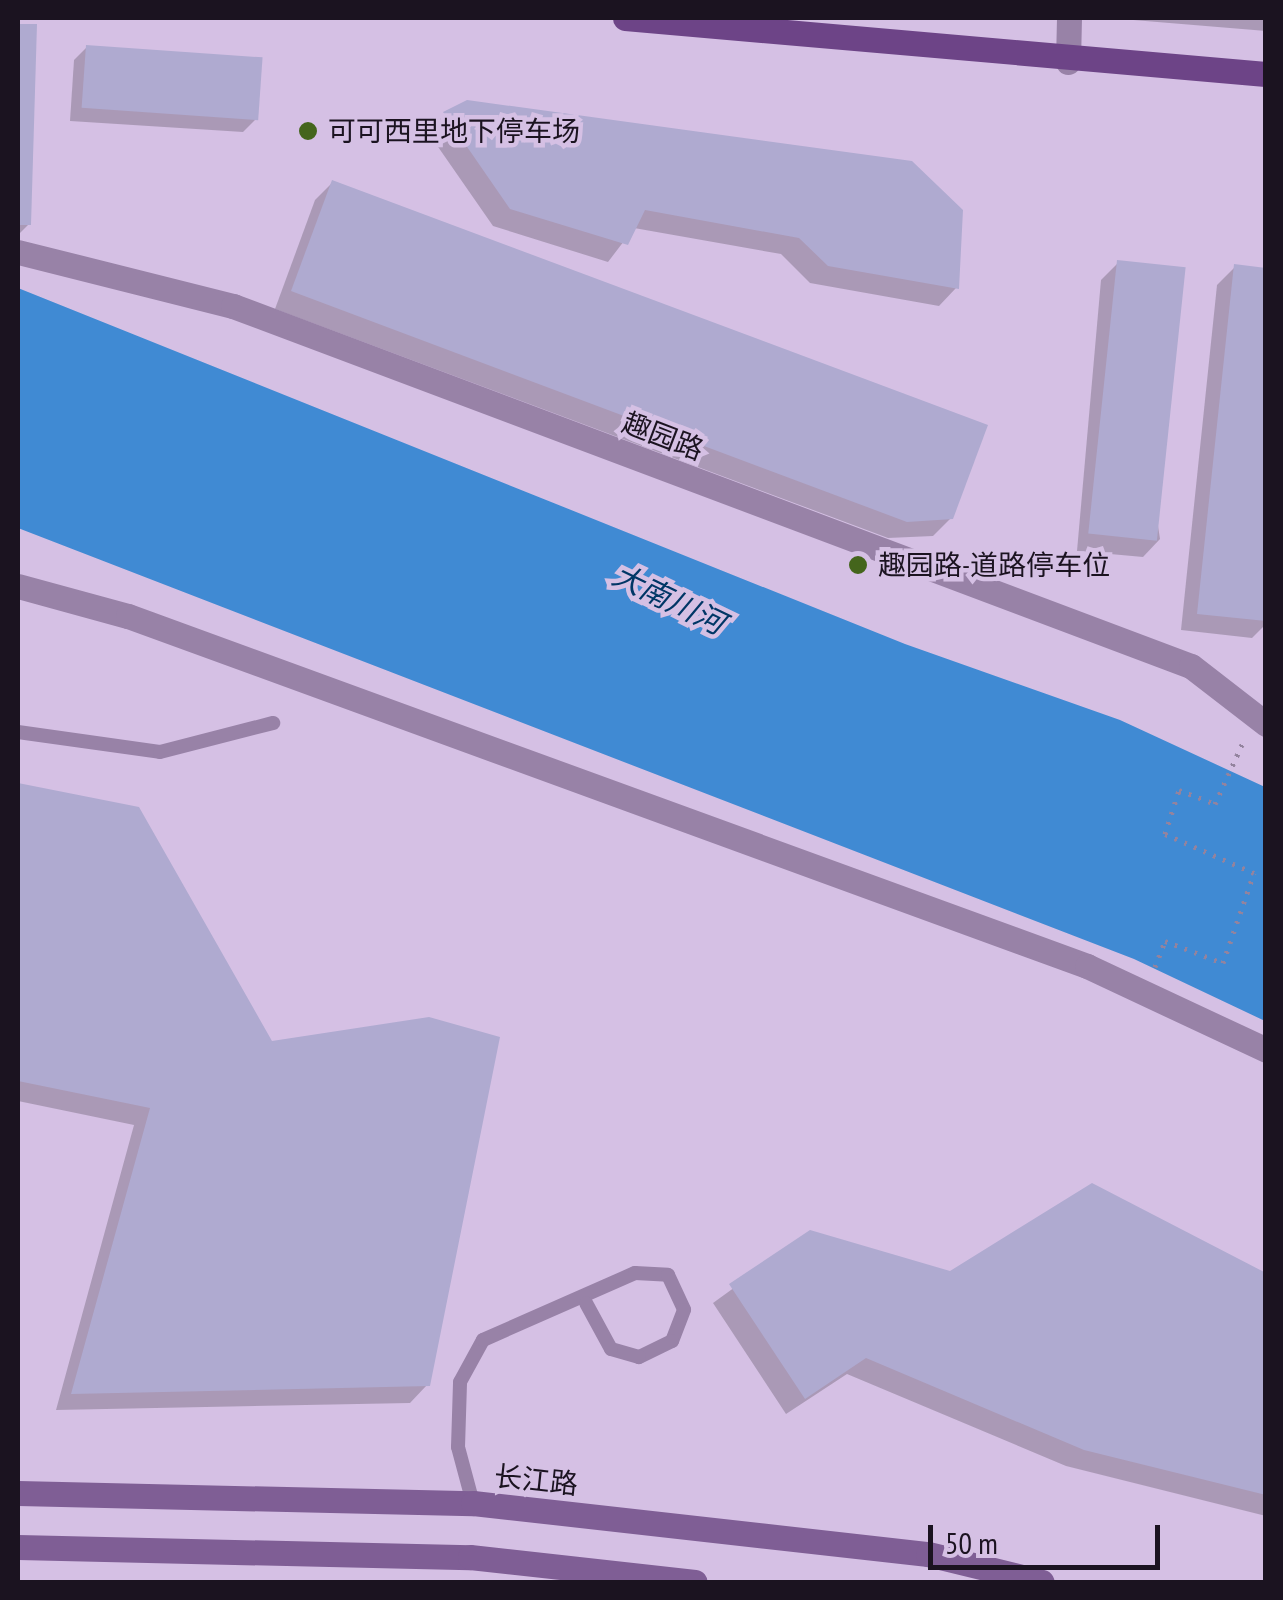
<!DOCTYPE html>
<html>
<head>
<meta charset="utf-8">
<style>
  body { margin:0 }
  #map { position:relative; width:1283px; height:1600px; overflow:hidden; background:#d5c0e4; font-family:"PT Sans Narrow","Noto Sans SC",sans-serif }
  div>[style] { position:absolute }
  .water>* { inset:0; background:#408ad3 }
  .shadow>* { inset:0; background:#0003 }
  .building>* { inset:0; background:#afaad0; transform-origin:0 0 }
  .path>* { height:5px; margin-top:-2.5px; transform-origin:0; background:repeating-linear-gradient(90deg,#93839e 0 2.5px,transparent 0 10.5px) }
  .lane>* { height:14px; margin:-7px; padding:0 7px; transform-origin:7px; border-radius:7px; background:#9882a7 }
  .street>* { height:25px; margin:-12.5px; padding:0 12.5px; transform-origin:12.5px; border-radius:12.5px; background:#9882a7 }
  .secondary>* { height:25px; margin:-12.5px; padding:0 12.5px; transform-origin:12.5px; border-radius:12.5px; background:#7f5e95 }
  .primary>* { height:25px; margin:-12.5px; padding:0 12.5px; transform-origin:12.5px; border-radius:12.5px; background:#6d4487 }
  .dots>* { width:28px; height:28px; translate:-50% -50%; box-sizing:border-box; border:5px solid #d5c0e4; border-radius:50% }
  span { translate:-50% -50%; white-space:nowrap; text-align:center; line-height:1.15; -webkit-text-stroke:9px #d5c0e4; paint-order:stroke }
  .poi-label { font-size:28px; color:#1b1320 }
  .left { translate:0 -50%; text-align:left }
  .street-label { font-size:28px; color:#1b1320 }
  .water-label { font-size:30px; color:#003666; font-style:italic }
  .frame { position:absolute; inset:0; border:20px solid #1b1320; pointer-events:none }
  .scale { position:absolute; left:928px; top:1525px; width:232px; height:45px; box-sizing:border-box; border:5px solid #1b1320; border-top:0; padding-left:12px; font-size:30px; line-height:35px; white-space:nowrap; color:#1b1320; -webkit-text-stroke:8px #d5c0e4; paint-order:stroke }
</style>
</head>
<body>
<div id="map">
  <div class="water">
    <div style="clip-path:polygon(18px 288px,905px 644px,1120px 720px,1265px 787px,1265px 1021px,1134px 959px,18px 528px)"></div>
  </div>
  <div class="shadow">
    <div style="clip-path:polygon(1109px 18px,1266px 18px,1266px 31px)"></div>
    <div style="clip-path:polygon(18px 26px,34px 27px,29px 224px,18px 235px)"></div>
    <div style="clip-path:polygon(87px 47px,256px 119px,243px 132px,70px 121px,74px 60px)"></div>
    <div style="clip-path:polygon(445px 114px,956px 288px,939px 306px,810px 283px,781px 254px,634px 228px,608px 262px,493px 226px,427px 131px)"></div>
    <div style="clip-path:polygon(333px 182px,951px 518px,933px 536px,888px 538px,275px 309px,315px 200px)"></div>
    <div style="clip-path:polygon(1118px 263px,1160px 539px,1143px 557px,1077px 551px,1101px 280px)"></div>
    <div style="clip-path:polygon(1235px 267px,1266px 271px,1266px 624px,1252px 638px,1181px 630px,1217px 285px)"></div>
    <div style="clip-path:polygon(18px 785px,138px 810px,427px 1385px,410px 1403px,56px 1410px,134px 1125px,18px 1101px)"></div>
    <div style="clip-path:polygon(811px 1232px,951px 1273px,1266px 1276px,1266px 1516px,1066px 1466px,847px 1374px,786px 1414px,713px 1303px)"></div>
  </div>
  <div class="building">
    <div style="clip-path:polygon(18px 24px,37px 24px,31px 225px,18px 225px)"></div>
    <div style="left:86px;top:45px;width:177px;height:63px;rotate:4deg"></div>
    <div style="clip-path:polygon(467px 100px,912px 161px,963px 210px,959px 289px,828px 266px,799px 238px,645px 210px,628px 245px,510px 209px,443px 112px)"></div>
    <div style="clip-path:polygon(332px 180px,988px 425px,953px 519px,907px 522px,291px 291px)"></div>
    <div style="left:1117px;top:260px;width:69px;height:275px;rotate:6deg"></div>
    <div style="clip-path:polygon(1234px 264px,1266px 268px,1266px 621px,1197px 614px)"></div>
    <div style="clip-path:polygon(18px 783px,139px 807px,272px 1041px,429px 1017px,500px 1037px,430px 1386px,71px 1394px,150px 1108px,18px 1081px)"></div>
    <div style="clip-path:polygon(1092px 1183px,1266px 1273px,1266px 1495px,1084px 1450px,866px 1358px,805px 1399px,729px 1284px,810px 1230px,950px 1271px)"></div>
  </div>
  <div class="path">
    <div style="left:1155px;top:967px;width:28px;rotate:-69deg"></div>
    <div style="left:1165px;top:941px;width:62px;rotate:20.8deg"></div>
    <div style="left:1223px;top:963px;width:95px;rotate:-71deg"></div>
    <div style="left:1254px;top:873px;width:97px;rotate:-156.3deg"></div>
    <div style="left:1165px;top:834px;width:46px;rotate:-72.3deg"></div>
    <div style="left:1179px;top:790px;width:39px;rotate:21deg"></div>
    <div style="left:1215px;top:804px;width:70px;rotate:-65.6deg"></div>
  </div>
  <div class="lane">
    <div style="left:18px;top:732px;width:143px;rotate:8deg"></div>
    <div style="left:160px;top:752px;width:117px;rotate:-14.4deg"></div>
    <div style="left:473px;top:1503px;width:58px;rotate:-105deg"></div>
    <div style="left:458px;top:1447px;width:65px;rotate:-88.2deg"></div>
    <div style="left:460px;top:1382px;width:48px;rotate:-61.3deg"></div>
    <div style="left:483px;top:1340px;width:166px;rotate:-23.8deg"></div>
    <div style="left:635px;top:1273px;width:33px;rotate:3deg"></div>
    <div style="left:668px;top:1275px;width:38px;rotate:65deg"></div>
    <div style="left:684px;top:1310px;width:33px;rotate:111deg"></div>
    <div style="left:672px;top:1341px;width:37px;rotate:154deg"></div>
    <div style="left:639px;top:1357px;width:29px;rotate:-164deg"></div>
    <div style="left:611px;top:1349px;width:52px;rotate:-118.5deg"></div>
  </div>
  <div class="street">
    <div style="left:1068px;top:62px;width:44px;rotate:-88.7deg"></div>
    <div style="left:18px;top:252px;width:222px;rotate:14.1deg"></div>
    <div style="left:233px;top:306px;width:1023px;rotate:20.6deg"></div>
    <div style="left:1191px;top:666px;width:95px;rotate:37.7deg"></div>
    <div style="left:18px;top:586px;width:114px;rotate:15.3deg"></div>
    <div style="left:128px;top:616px;width:1021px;rotate:20.05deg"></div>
    <div style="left:1087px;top:966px;width:198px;rotate:25.1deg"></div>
  </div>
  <div class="secondary">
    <div style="left:18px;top:1493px;width:455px;rotate:1.3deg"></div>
    <div style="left:473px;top:1503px;width:458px;rotate:6.4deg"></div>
    <div style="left:928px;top:1554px;width:117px;rotate:13.8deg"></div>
    <div style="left:18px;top:1547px;width:452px;rotate:1.3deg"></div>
    <div style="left:470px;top:1557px;width:226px;rotate:6.3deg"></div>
  </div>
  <div class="primary">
    <div style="left:625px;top:18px;width:643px;rotate:4.99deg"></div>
  </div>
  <div class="dots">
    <div style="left:308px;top:131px;background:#44651c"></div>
    <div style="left:858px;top:565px;background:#44651c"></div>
  </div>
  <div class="poi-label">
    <span class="left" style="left:328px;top:131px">可可西里地下停车场</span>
    <span class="left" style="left:878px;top:565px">趣园路-道路停车位</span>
  </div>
  <div class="street-label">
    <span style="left:663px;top:436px;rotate:21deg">趣园路</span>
    <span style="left:536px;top:1480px;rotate:6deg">长江路</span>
  </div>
  <div class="water-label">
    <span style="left:669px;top:599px;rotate:26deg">大南川河</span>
  </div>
  <div class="frame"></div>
  <div class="scale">50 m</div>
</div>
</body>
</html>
